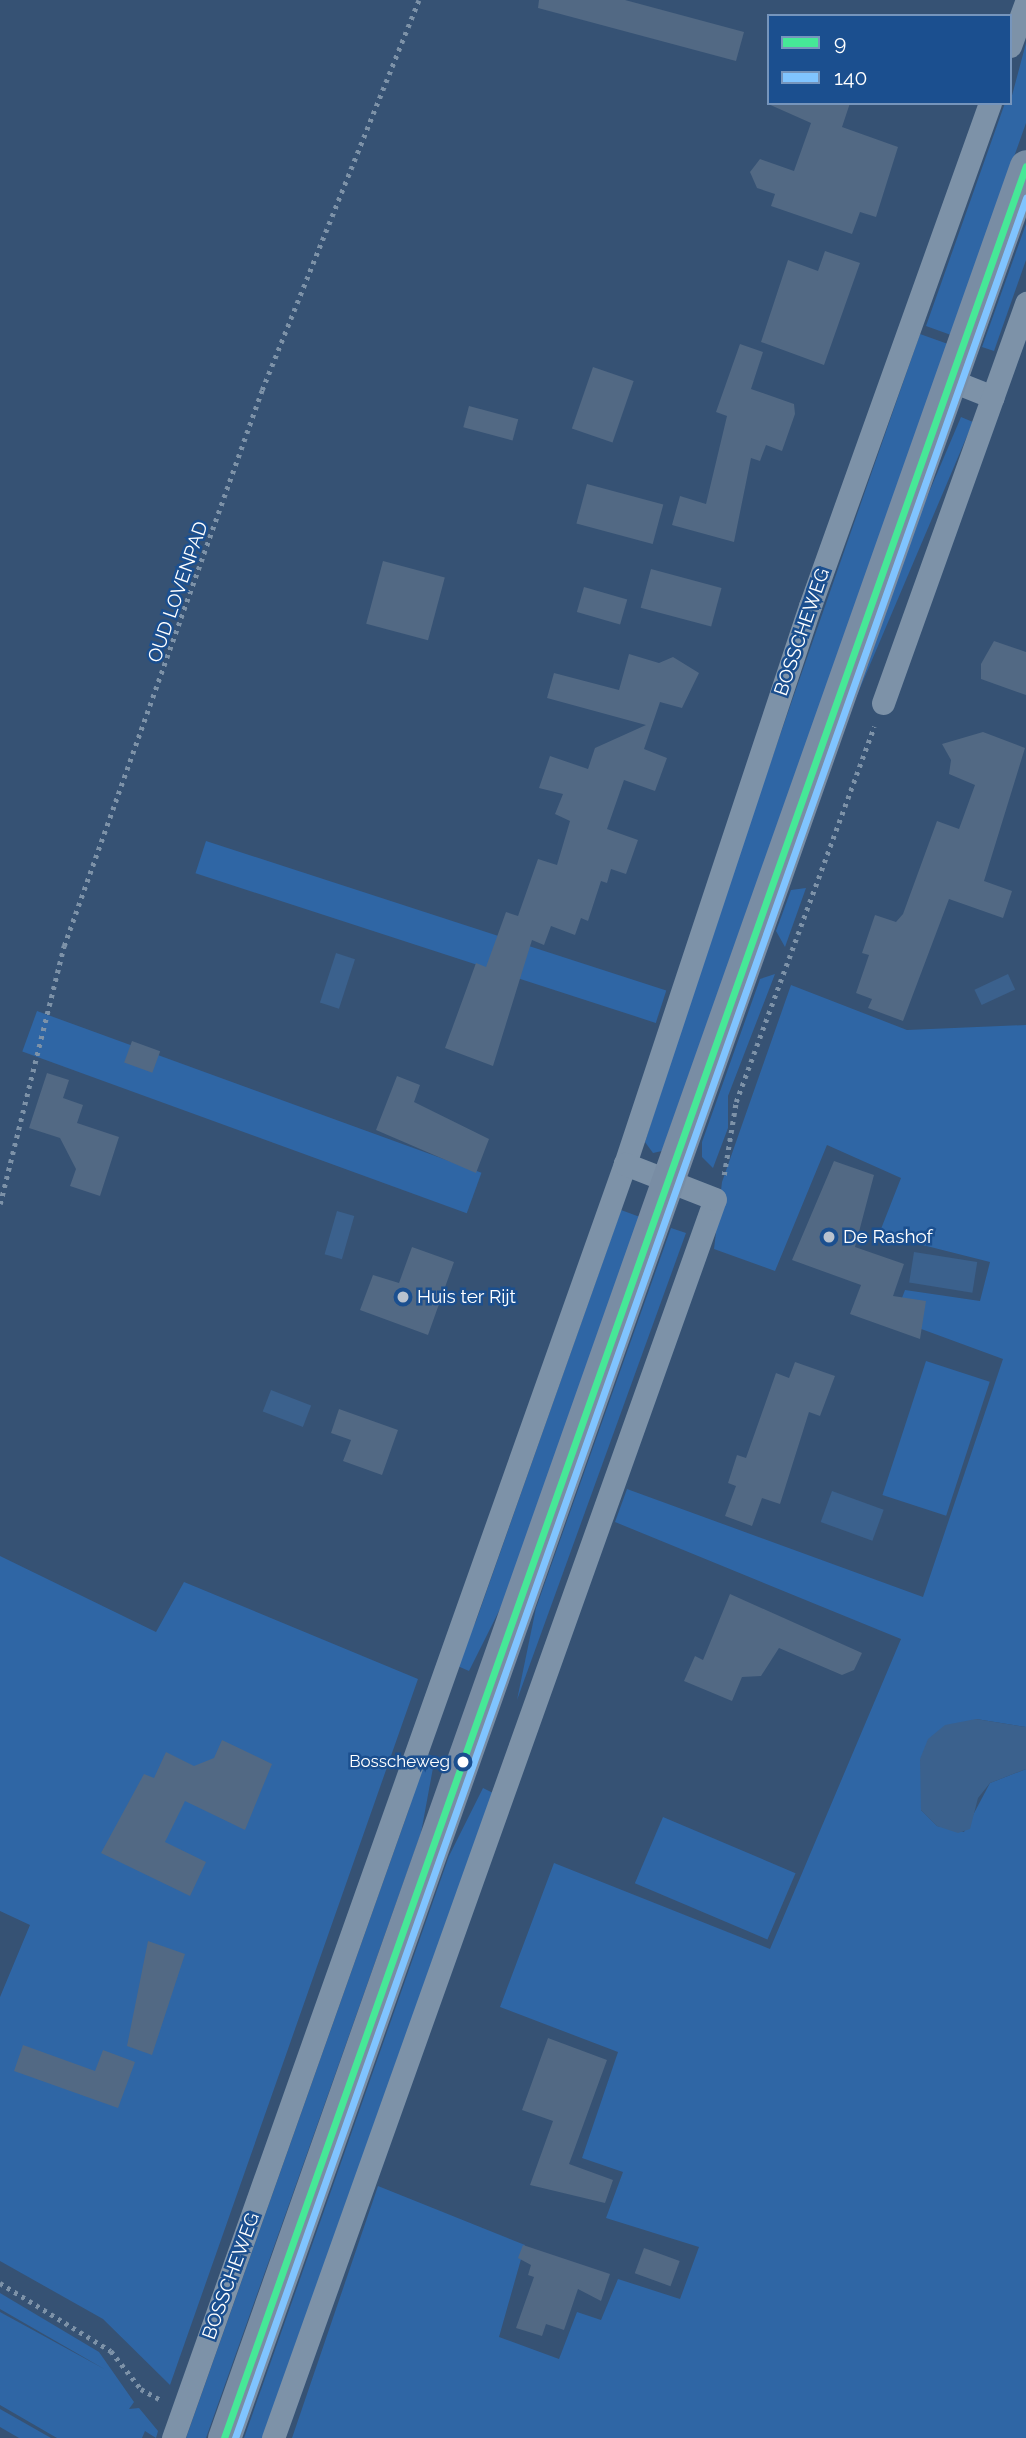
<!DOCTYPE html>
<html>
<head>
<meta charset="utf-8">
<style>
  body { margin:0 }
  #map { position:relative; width:1026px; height:2438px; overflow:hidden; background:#365274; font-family:Raleway,sans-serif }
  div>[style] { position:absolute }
  .green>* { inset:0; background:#2f66a5; transform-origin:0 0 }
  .water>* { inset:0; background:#3b618d; transform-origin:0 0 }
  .building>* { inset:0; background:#526984; transform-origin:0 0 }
  .path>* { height:4.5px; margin-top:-2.25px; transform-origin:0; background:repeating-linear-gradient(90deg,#7d92a8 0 3.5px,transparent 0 8.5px) }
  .minor>* { height:23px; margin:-11.5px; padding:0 11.5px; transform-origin:11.5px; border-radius:11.5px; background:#7d92a8 }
  .secondary>* { height:33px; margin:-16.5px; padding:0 16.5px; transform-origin:16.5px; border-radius:16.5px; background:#798da4 }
  .bus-1>* { height:7px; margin:-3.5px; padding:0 3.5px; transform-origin:3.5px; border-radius:3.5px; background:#46e897 }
  .bus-2>* { height:7px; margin:-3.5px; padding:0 3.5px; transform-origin:3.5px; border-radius:3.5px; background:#80c4ff }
  .dots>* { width:19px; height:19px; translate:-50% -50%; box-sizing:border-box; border:4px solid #1b4f8f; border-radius:50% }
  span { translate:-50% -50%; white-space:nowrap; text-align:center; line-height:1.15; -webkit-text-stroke:5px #1b4f8f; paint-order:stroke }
  .bus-label { font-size:17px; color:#fff }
  .right { translate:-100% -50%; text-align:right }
  .street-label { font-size:19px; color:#fff }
  .poi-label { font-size:19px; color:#fff }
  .left { translate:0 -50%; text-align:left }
  .legend { position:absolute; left:767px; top:14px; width:245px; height:91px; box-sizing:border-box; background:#1b4f8f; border:2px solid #7695bc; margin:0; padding:9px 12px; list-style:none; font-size:21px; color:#fff }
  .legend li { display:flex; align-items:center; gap:14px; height:35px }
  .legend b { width:35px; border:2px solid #7695bc }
</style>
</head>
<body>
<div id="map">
  <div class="green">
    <div style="clip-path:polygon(1026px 43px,1026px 123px,951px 335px,926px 326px,1005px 103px,1010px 103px)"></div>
    <div style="clip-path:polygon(1026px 224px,1026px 260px,994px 351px,982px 347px)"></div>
    <div style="clip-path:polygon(920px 334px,948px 344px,662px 1151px,653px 1153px,645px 1142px,705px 950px)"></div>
    <div style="left:961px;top:417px;width:13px;height:463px;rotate:23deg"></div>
    <div style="left:206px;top:841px;width:484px;height:34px;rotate:18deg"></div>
    <div style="clip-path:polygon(806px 888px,785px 947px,776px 931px,791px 890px)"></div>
    <div style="clip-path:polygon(775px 974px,728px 1096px,728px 1128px,713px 1168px,702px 1157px,702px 1142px,760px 979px)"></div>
    <div style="clip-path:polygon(791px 985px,907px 1030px,1026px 1025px,1026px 1727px,976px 1719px,921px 1810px,937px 1826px,964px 1832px,990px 1783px,1026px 1769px,1026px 2438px,292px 2438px,378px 2186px,525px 2245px,499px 2337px,559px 2359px,577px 2312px,601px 2320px,618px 2279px,680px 2299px,699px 2247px,606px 2218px,623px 2172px,582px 2158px,618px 2052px,500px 2007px,554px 1863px,770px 1949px,901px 1639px,615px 1522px,627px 1489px,923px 1597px,1003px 1359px,894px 1319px,905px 1290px,980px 1301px,990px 1262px,879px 1234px,901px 1178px,827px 1145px,775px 1271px,714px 1249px,722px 1182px)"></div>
    <div style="left:37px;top:1011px;width:473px;height:43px;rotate:20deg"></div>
    <div style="clip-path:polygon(621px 1210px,640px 1217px,503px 1603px,469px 1671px,453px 1664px,476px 1621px)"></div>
    <div style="clip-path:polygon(671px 1228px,686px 1233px,517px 1700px,536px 1608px)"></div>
    <div style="left:926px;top:1361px;width:67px;height:141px;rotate:18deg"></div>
    <div style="clip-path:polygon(0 1556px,156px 1632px,184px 1582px,418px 1679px,170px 2385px,103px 2319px,0 2261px,0 1997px,30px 1925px,0 1911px)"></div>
    <div style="clip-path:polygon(422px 1752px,435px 1757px,421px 1833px,206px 2438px,186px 2438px,409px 1809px)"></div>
    <div style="clip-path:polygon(483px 1788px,497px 1795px,264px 2438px,244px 2438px,449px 1856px)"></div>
    <div style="left:663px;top:1817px;width:144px;height:72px;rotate:23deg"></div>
    <div style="clip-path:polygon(0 2293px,99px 2352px,134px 2402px,129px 2409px,139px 2408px,158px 2431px,156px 2438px,145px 2431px,142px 2438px,57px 2438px,0 2405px,0 2312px,106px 2370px,0 2309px)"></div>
    <div style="clip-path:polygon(0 2409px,51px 2438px,19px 2438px,0 2427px)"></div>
  </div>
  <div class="water">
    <div style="left:336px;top:953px;width:20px;height:52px;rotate:18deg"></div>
    <div style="left:1008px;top:974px;width:17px;height:37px;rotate:65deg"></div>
    <div style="left:337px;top:1211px;width:18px;height:45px;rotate:16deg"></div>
    <div style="left:914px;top:1252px;width:64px;height:31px;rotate:9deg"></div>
    <div style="left:271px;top:1390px;width:43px;height:23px;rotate:21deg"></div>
    <div style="left:832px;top:1491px;width:55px;height:33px;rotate:20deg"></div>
    <div style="clip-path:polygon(976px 1719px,1026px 1727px,1026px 1769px,990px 1783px,978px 1798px,970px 1829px,958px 1833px,937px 1826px,921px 1810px,920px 1759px,928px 1739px,945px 1725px)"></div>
  </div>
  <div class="building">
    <div style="clip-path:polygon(539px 0,625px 0,744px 32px,736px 61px,538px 8px)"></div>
    <div style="clip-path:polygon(766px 103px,850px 103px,842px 127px,898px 147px,876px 217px,860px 212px,852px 234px,771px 206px,775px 194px,757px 188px,750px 172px,760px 159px,794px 171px,811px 123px)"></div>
    <div style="clip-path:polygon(825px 251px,860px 263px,824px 365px,761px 342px,788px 260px,818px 271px)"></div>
    <div style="clip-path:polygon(740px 344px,763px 352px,751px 389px,794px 404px,795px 414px,782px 451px,766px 445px,760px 461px,751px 458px,734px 542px,672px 525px,680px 496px,706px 504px,727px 416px,716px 412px)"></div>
    <div style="left:593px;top:367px;width:43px;height:65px;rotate:19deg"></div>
    <div style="left:469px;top:406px;width:51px;height:22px;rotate:15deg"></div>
    <div style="left:587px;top:484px;width:79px;height:41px;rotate:15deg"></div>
    <div style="left:383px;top:561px;width:64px;height:65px;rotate:15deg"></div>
    <div style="left:651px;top:569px;width:73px;height:40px;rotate:15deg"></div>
    <div style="left:584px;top:587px;width:45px;height:26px;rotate:16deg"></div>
    <div style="clip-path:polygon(994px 641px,1026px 652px,1026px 695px,981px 679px,981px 664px)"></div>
    <div style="clip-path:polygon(629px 654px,659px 663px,673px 657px,699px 673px,682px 708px,660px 702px,644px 749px,667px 758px,655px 791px,624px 780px,607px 829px,638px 840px,626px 874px,611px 869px,607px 883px,601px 881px,588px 921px,581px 918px,575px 935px,551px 926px,544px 945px,532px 940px,493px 1066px,445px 1048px,476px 963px,486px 967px,506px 912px,518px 916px,538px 859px,557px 865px,570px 821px,555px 814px,563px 794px,539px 788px,550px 756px,588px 769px,595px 748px,646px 725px,547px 698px,554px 673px,619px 690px)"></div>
    <div style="clip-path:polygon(983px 732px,1025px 748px,984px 881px,1012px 891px,1003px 918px,949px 899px,903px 1021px,868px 1008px,872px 999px,856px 993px,869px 955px,862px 953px,875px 915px,896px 922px,903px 914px,937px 821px,959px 829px,975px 785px,949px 774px,951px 760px,942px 744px)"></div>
    <div style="left:132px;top:1041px;width:30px;height:23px;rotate:20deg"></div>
    <div style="clip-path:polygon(47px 1073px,69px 1080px,63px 1098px,83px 1105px,77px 1123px,119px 1137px,100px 1196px,70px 1186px,76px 1169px,60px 1138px,29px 1128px)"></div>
    <div style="clip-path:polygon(397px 1076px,420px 1085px,414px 1102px,489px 1139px,476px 1173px,376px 1130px)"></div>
    <div style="clip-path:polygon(834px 1161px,874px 1175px,855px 1247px,904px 1264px,893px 1296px,926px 1301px,920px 1339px,850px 1314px,861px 1285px,792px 1260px)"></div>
    <div style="clip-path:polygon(412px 1247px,454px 1262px,428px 1335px,360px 1310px,373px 1275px,399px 1283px)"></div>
    <div style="clip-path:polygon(795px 1362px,835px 1376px,820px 1416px,809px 1412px,780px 1504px,762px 1498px,752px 1526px,725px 1516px,736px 1486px,728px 1483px,737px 1455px,746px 1458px,776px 1373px,789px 1378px)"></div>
    <div style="clip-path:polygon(339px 1409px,398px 1430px,382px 1475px,343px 1461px,351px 1440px,331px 1433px)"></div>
    <div style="clip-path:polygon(730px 1594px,862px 1653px,854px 1670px,842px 1675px,779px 1648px,761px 1676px,742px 1677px,732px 1701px,684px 1681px,695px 1656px,703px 1660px)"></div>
    <div style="clip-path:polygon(222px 1740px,272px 1764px,245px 1830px,185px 1801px,165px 1842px,206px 1862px,190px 1896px,101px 1853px,144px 1774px,154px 1778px,166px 1752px,194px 1766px,214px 1758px)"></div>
    <div style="clip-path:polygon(148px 1941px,185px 1954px,152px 2055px,127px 2046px)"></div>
    <div style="clip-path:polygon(548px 2038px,607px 2060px,569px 2164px,613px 2180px,605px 2203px,530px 2185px,553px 2121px,522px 2110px)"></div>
    <div style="clip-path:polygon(23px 2045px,95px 2071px,103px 2050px,135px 2062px,118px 2108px,14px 2071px)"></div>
    <div style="clip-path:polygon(523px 2245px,610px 2274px,601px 2301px,578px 2289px,564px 2330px,546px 2324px,542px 2336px,516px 2328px,534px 2277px,528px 2275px,531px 2265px,518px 2258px)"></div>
    <div style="left:644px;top:2248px;width:38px;height:27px;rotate:20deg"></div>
  </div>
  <div class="path">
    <div style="left:724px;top:1175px;width:74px;rotate:-80.7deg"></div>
    <div style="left:736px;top:1102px;width:400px;rotate:-69.8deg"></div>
    <div style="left:0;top:1204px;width:266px;rotate:-76.1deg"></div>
    <div style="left:64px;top:946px;width:590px;rotate:-70.4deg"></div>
    <div style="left:262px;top:390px;width:420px;rotate:-68.1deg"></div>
    <div style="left:0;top:2283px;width:130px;rotate:31.5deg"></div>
    <div style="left:111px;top:2351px;width:48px;rotate:51.7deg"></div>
    <div style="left:141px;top:2389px;width:21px;rotate:29deg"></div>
  </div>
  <div class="minor">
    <div style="left:1010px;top:46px;width:47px;rotate:-70deg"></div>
    <div style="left:950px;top:380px;width:46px;rotate:21.6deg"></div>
    <div style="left:883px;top:703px;width:425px;rotate:-70.3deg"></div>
    <div style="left:173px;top:2438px;width:1352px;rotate:-70.47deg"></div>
    <div style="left:625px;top:1164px;width:588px;rotate:-71.66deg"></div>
    <div style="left:810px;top:606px;width:534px;rotate:-70.31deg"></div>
    <div style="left:273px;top:2438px;width:1315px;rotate:-70.37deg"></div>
    <div style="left:715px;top:1199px;width:97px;rotate:-158.7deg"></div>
  </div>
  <div class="secondary">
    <div style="left:224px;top:2438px;width:2409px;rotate:-70.56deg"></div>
  </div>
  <div class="bus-1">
    <div style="left:224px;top:2438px;width:2409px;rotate:-70.56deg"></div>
  </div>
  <div class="bus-2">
    <div style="left:235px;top:2438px;width:2376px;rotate:-70.55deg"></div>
  </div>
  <div class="dots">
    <div style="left:829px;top:1237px;background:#b9c2ce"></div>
    <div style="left:403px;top:1297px;background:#b9c2ce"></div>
    <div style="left:463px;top:1762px;background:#fff"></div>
  </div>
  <div class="bus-label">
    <span class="right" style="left:450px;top:1762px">Bosscheweg</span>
  </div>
  <div class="street-label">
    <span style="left:178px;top:592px;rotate:-71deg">OUD LOVENPAD</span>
    <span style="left:802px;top:632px;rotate:-71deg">BOSSCHEWEG</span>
    <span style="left:231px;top:2276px;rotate:-70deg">BOSSCHEWEG</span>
  </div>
  <div class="poi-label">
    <span class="left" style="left:843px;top:1237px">De Rashof</span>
    <span class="left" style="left:417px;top:1297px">Huis ter Rijt</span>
  </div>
  <ul class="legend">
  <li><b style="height:9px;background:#46e897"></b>9</li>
  <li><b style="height:9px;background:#80c4ff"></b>140</li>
  </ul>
</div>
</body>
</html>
